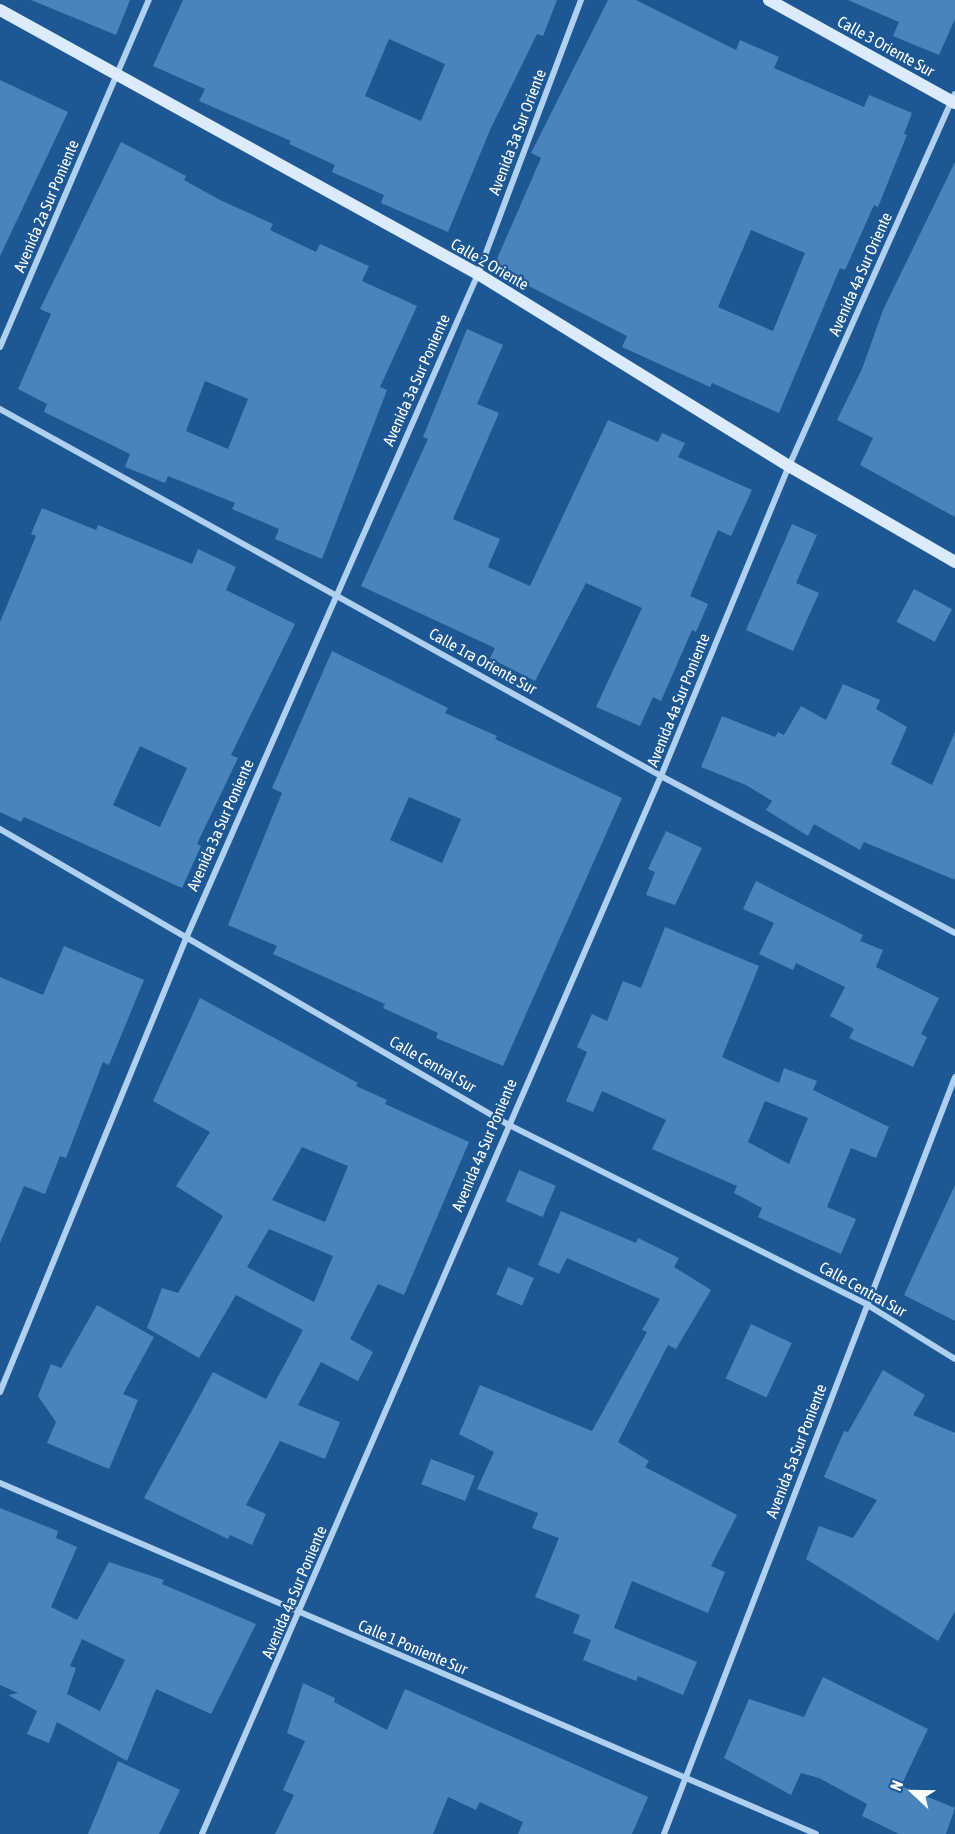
<!DOCTYPE html>
<html>
<head>
<meta charset="utf-8">
<style>
  body { margin:0 }
  #map { position:relative; width:955px; height:1834px; overflow:hidden; background:#1d5894; font-family:"Asap Condensed",sans-serif }
  div>[style] { position:absolute }
  .building>* { inset:0; background:#4a84bd; transform-origin:0 0 }
  .minor>* { height:6px; margin:-3px; padding:0 3px; transform-origin:3px; border-radius:3px; background:#afd0ef }
  .secondary>* { height:12px; margin:-6px; padding:0 6px; transform-origin:6px; border-radius:6px; background:#dcebfb }
  span { translate:-50% -50%; white-space:nowrap; text-align:center; line-height:1.15; -webkit-text-stroke:4.5px #1d5894; paint-order:stroke }
  .street-label { font-size:16px; color:#fff }
  .north { position:absolute; left:883px; top:1762px; width:60px; height:60px; -webkit-text-stroke:4px #1d5894; paint-order:stroke; rotate:292deg; font-size:16px; font-weight:700; line-height:24px; text-align:center; color:#fff }
  .north::after { content:''; display:block; margin:auto; width:21px; height:27px; background:#fff; clip-path:polygon(50% 0,100% 100%,50% 72%,0 100%) }
</style>
</head>
<body>
<div id="map">
  <div class="building">
    <div style="clip-path:polygon(31px 0,130px 0,116px 35px)"></div>
    <div style="clip-path:polygon(evenodd,183px 0,557px 0,543px 36px,537px 34px,490px 130px,448px 232px,381px 203px,384px 195px,332px 172px,335px 165px,289px 144px,291px 141px,199px 101px,205px 89px,153px 66px,183px 0,389px 39px,445px 64px,421px 121px,365px 96px,389px 39px)"></div>
    <div style="clip-path:polygon(evenodd,608px 0,636px 0,736px 50px,740px 40px,779px 57px,774px 68px,864px 107px,869px 95px,912px 113px,904px 134px,907px 135px,878px 207px,874px 205px,845px 270px,840px 268px,779px 413px,712px 383px,710px 387px,622px 347px,627px 336px,493px 268px,541px 158px,531px 153px,608px 0,751px 230px,805px 253px,773px 331px,718px 307px,751px 230px)"></div>
    <div style="clip-path:polygon(848px 0,955px 0,955px 19px,939px 55px,893px 36px,899px 22px)"></div>
    <div style="clip-path:polygon(0 80px,68px 112px,0 256px)"></div>
    <div style="clip-path:polygon(evenodd,121px 142px,186px 176px,184px 180px,220px 200px,273px 224px,270px 230px,316px 252px,320px 244px,369px 266px,362px 281px,417px 306px,380px 387px,387px 390px,322px 559px,275px 539px,279px 529px,232px 509px,235px 503px,168px 476px,165px 483px,125px 467px,130px 454px,44px 412px,47px 404px,18px 389px,51px 314px,40px 309px,121px 142px,205px 381px,248px 399px,228px 449px,186px 431px,205px 381px)"></div>
    <div style="clip-path:polygon(955px 162px,955px 517px,860px 465px,873px 438px,837px 420px,862px 369px,883px 310px)"></div>
    <div style="clip-path:polygon(467px 329px,503px 345px,477px 404px,499px 413px,453px 519px,500px 539px,488px 567px,530px 586px,608px 420px,658px 442px,662px 433px,685px 443px,678px 457px,752px 490px,731px 536px,718px 530px,690px 596px,708px 604px,696px 632px,692px 630px,661px 701px,653px 697px,640px 726px,596px 707px,642px 608px,586px 583px,535px 681px,490px 658px,495px 648px,361px 586px,428px 439px,423px 437px)"></div>
    <div style="clip-path:polygon(evenodd,42px 508px,96px 530px,98px 525px,192px 564px,198px 549px,236px 567px,226px 590px,295px 624px,231px 755px,238px 758px,197px 844px,201px 846px,182px 888px,24px 817px,21px 822px,0 812px,0 622px,36px 536px,31px 534px,42px 508px,140px 746px,187px 768px,160px 827px,113px 805px,140px 746px)"></div>
    <div style="clip-path:polygon(792px 524px,817px 535px,796px 583px,819px 593px,793px 651px,746px 630px)"></div>
    <div style="left:914px;top:589px;width:43px;height:37px;rotate:28deg"></div>
    <div style="clip-path:polygon(evenodd,332px 651px,448px 708px,445px 713px,497px 736px,495px 739px,622px 798px,503px 1066px,436px 1038px,438px 1033px,383px 1008px,385px 1004px,273px 954px,277px 946px,228px 925px,282px 793px,272px 788px,332px 651px,409px 797px,461px 819px,442px 863px,390px 840px,409px 797px)"></div>
    <div style="clip-path:polygon(843px 684px,880px 700px,876px 709px,907px 727px,891px 764px,932px 785px,955px 732px,955px 880px,864px 842px,860px 850px,814px 824px,808px 836px,766px 810px,772px 801px,746px 785px,701px 767px,722px 716px,775px 737px,778px 732px,784px 735px,801px 706px,826px 720px)"></div>
    <div style="clip-path:polygon(666px 831px,702px 848px,675px 905px,646px 895px,655px 872px,648px 869px)"></div>
    <div style="clip-path:polygon(756px 881px,863px 935px,860px 941px,883px 950px,876px 967px,939px 998px,921px 1034px,927px 1037px,913px 1067px,849px 1038px,854px 1029px,830px 1016px,845px 987px,796px 963px,793px 970px,759px 954px,774px 923px,743px 909px)"></div>
    <div style="clip-path:polygon(evenodd,665px 927px,759px 966px,722px 1057px,779px 1083px,784px 1068px,817px 1081px,813px 1090px,889px 1127px,876px 1158px,851px 1148px,827px 1207px,856px 1219px,841px 1254px,758px 1217px,762px 1208px,734px 1193px,737px 1186px,652px 1149px,666px 1120px,602px 1091px,593px 1112px,566px 1101px,587px 1052px,577px 1047px,592px 1014px,607px 1021px,623px 981px,641px 988px,665px 927px,765px 1101px,808px 1118px,789px 1164px,748px 1142px,765px 1101px)"></div>
    <div style="clip-path:polygon(64px 946px,144px 980px,109px 1065px,103px 1062px,66px 1158px,60px 1156px,45px 1194px,24px 1186px,0 1243px,0 977px,43px 995px)"></div>
    <div style="clip-path:polygon(evenodd,200px 998px,358px 1083px,356px 1086px,387px 1100px,385px 1104px,469px 1142px,404px 1295px,378px 1284px,350px 1339px,373px 1352px,358px 1381px,321px 1362px,298px 1405px,340px 1422px,325px 1459px,280px 1441px,246px 1505px,266px 1514px,252px 1545px,230px 1535px,228px 1539px,144px 1498px,213px 1372px,266px 1399px,303px 1330px,236px 1295px,199px 1358px,147px 1328px,162px 1288px,178px 1293px,223px 1216px,176px 1186px,210px 1132px,153px 1101px,200px 998px,302px 1147px,348px 1166px,325px 1222px,272px 1200px,302px 1147px,200px 998px,269px 1229px,333px 1256px,314px 1302px,247px 1267px,269px 1229px)"></div>
    <div style="left:519px;top:1170px;width:40px;height:34px;rotate:23deg"></div>
    <div style="clip-path:polygon(955px 1185px,955px 1321px,904px 1295px)"></div>
    <div style="clip-path:polygon(561px 1211px,636px 1243px,638px 1238px,679px 1258px,674px 1267px,711px 1290px,676px 1349px,668px 1345px,618px 1442px,649px 1461px,645px 1467px,737px 1515px,711px 1566px,725px 1572px,708px 1613px,632px 1581px,614px 1628px,697px 1662px,683px 1695px,638px 1676px,636px 1681px,583px 1660px,591px 1640px,573px 1633px,580px 1615px,535px 1597px,559px 1538px,532px 1528px,538px 1513px,477px 1489px,494px 1452px,459px 1434px,480px 1385px,592px 1431px,647px 1332px,642px 1330px,660px 1299px,567px 1258px,559px 1274px,538px 1265px)"></div>
    <div style="left:508px;top:1267px;width:28px;height:30px;rotate:23deg"></div>
    <div style="clip-path:polygon(97px 1305px,154px 1337px,123px 1394px,138px 1400px,109px 1469px,47px 1443px,56px 1422px,38px 1396px,51px 1364px,61px 1368px)"></div>
    <div style="left:751px;top:1324px;width:45px;height:60px;rotate:25deg"></div>
    <div style="clip-path:polygon(883px 1370px,925px 1395px,913px 1415px,955px 1433px,955px 1611px,938px 1641px,806px 1559px,819px 1526px,853px 1538px,877px 1500px,824px 1477px,844px 1431px,848px 1432px)"></div>
    <div style="left:431px;top:1459px;width:47px;height:27px;rotate:21deg"></div>
    <div style="clip-path:polygon(evenodd,0 1508px,58px 1531px,56px 1538px,77px 1547px,51px 1607px,77px 1620px,109px 1562px,164px 1580px,162px 1584px,256px 1624px,211px 1714px,156px 1689px,127px 1761px,57px 1722px,49px 1743px,27px 1734px,37px 1711px,8px 1695px,18px 1693px,0 1685px,0 1508px,82px 1639px,125px 1660px,100px 1711px,67px 1694px,76px 1668px,70px 1666px,82px 1639px)"></div>
    <div style="clip-path:polygon(823px 1677px,928px 1729px,901px 1786px,955px 1808px,946px 1834px,899px 1834px,862px 1816px,867px 1804px,819px 1778px,801px 1773px,791px 1795px,724px 1758px,749px 1699px,804px 1717px)"></div>
    <div style="clip-path:polygon(303px 1683px,335px 1698px,334px 1702px,387px 1730px,405px 1689px,648px 1797px,632px 1834px,518px 1834px,523px 1822px,480px 1802px,476px 1810px,448px 1797px,433px 1834px,275px 1834px,294px 1795px,283px 1790px,305px 1741px,287px 1733px)"></div>
    <div style="clip-path:polygon(118px 1761px,180px 1790px,159px 1834px,88px 1834px)"></div>
  </div>
  <div class="minor">
    <div style="left:0;top:347px;width:378px;rotate:-66.8deg"></div>
    <div style="left:0;top:409px;width:756px;rotate:29.04deg"></div>
    <div style="left:661px;top:776px;width:333px;rotate:28.1deg"></div>
    <div style="left:0;top:829px;width:587px;rotate:30.19deg"></div>
    <div style="left:507px;top:1124px;width:402px;rotate:26.6deg"></div>
    <div style="left:866px;top:1304px;width:105px;rotate:31.7deg"></div>
    <div style="left:0;top:1392px;width:493px;rotate:-67.7deg"></div>
    <div style="left:187px;top:936px;width:723px;rotate:-66.27deg"></div>
    <div style="left:478px;top:274px;width:293px;rotate:-69.4deg"></div>
    <div style="left:0;top:1483px;width:888px;rotate:23.27deg"></div>
    <div style="left:202px;top:1834px;width:1153px;rotate:-66.55deg"></div>
    <div style="left:661px;top:776px;width:335px;rotate:-67.6deg"></div>
    <div style="left:789px;top:466px;width:407px;rotate:-66deg"></div>
    <div style="left:664px;top:1834px;width:811px;rotate:-68.97deg"></div>
  </div>
  <div class="secondary">
    <div style="left:769px;top:0;width:213px;rotate:29deg"></div>
    <div style="left:0;top:10px;width:546px;rotate:28.91deg"></div>
    <div style="left:478px;top:274px;width:365px;rotate:31.7deg"></div>
    <div style="left:789px;top:466px;width:192px;rotate:30deg"></div>
  </div>
  <div class="street-label">
    <span style="left:886px;top:46px;rotate:29deg">Calle 3 Oriente Sur</span>
    <span style="left:517px;top:132px;rotate:-69deg">Avenida 3a Sur Oriente</span>
    <span style="left:46px;top:206px;rotate:-67deg">Avenida 2a Sur Poniente</span>
    <span style="left:490px;top:264px;rotate:30deg">Calle 2 Oriente</span>
    <span style="left:860px;top:274px;rotate:-66deg">Avenida 4a Sur Oriente</span>
    <span style="left:416px;top:380px;rotate:-66deg">Avenida 3a Sur Poniente</span>
    <span style="left:483px;top:661px;rotate:29deg">Calle 1ra Oriente Sur</span>
    <span style="left:678px;top:700px;rotate:-68deg">Avenida 4a Sur Poniente</span>
    <span style="left:220px;top:825px;rotate:-66deg">Avenida 3a Sur Poniente</span>
    <span style="left:433px;top:1064px;rotate:30deg">Calle Central Sur</span>
    <span style="left:484px;top:1145px;rotate:-67deg">Avenida 4a Sur Poniente</span>
    <span style="left:863px;top:1289px;rotate:29deg">Calle Central Sur</span>
    <span style="left:796px;top:1451px;rotate:-69deg">Avenida 5a Sur Poniente</span>
    <span style="left:294px;top:1592px;rotate:-67deg">Avenida 4a Sur Poniente</span>
    <span style="left:413px;top:1647px;rotate:23deg">Calle 1 Poniente Sur</span>
  </div>
  <div class="north">N</div>
</div>
</body>
</html>
